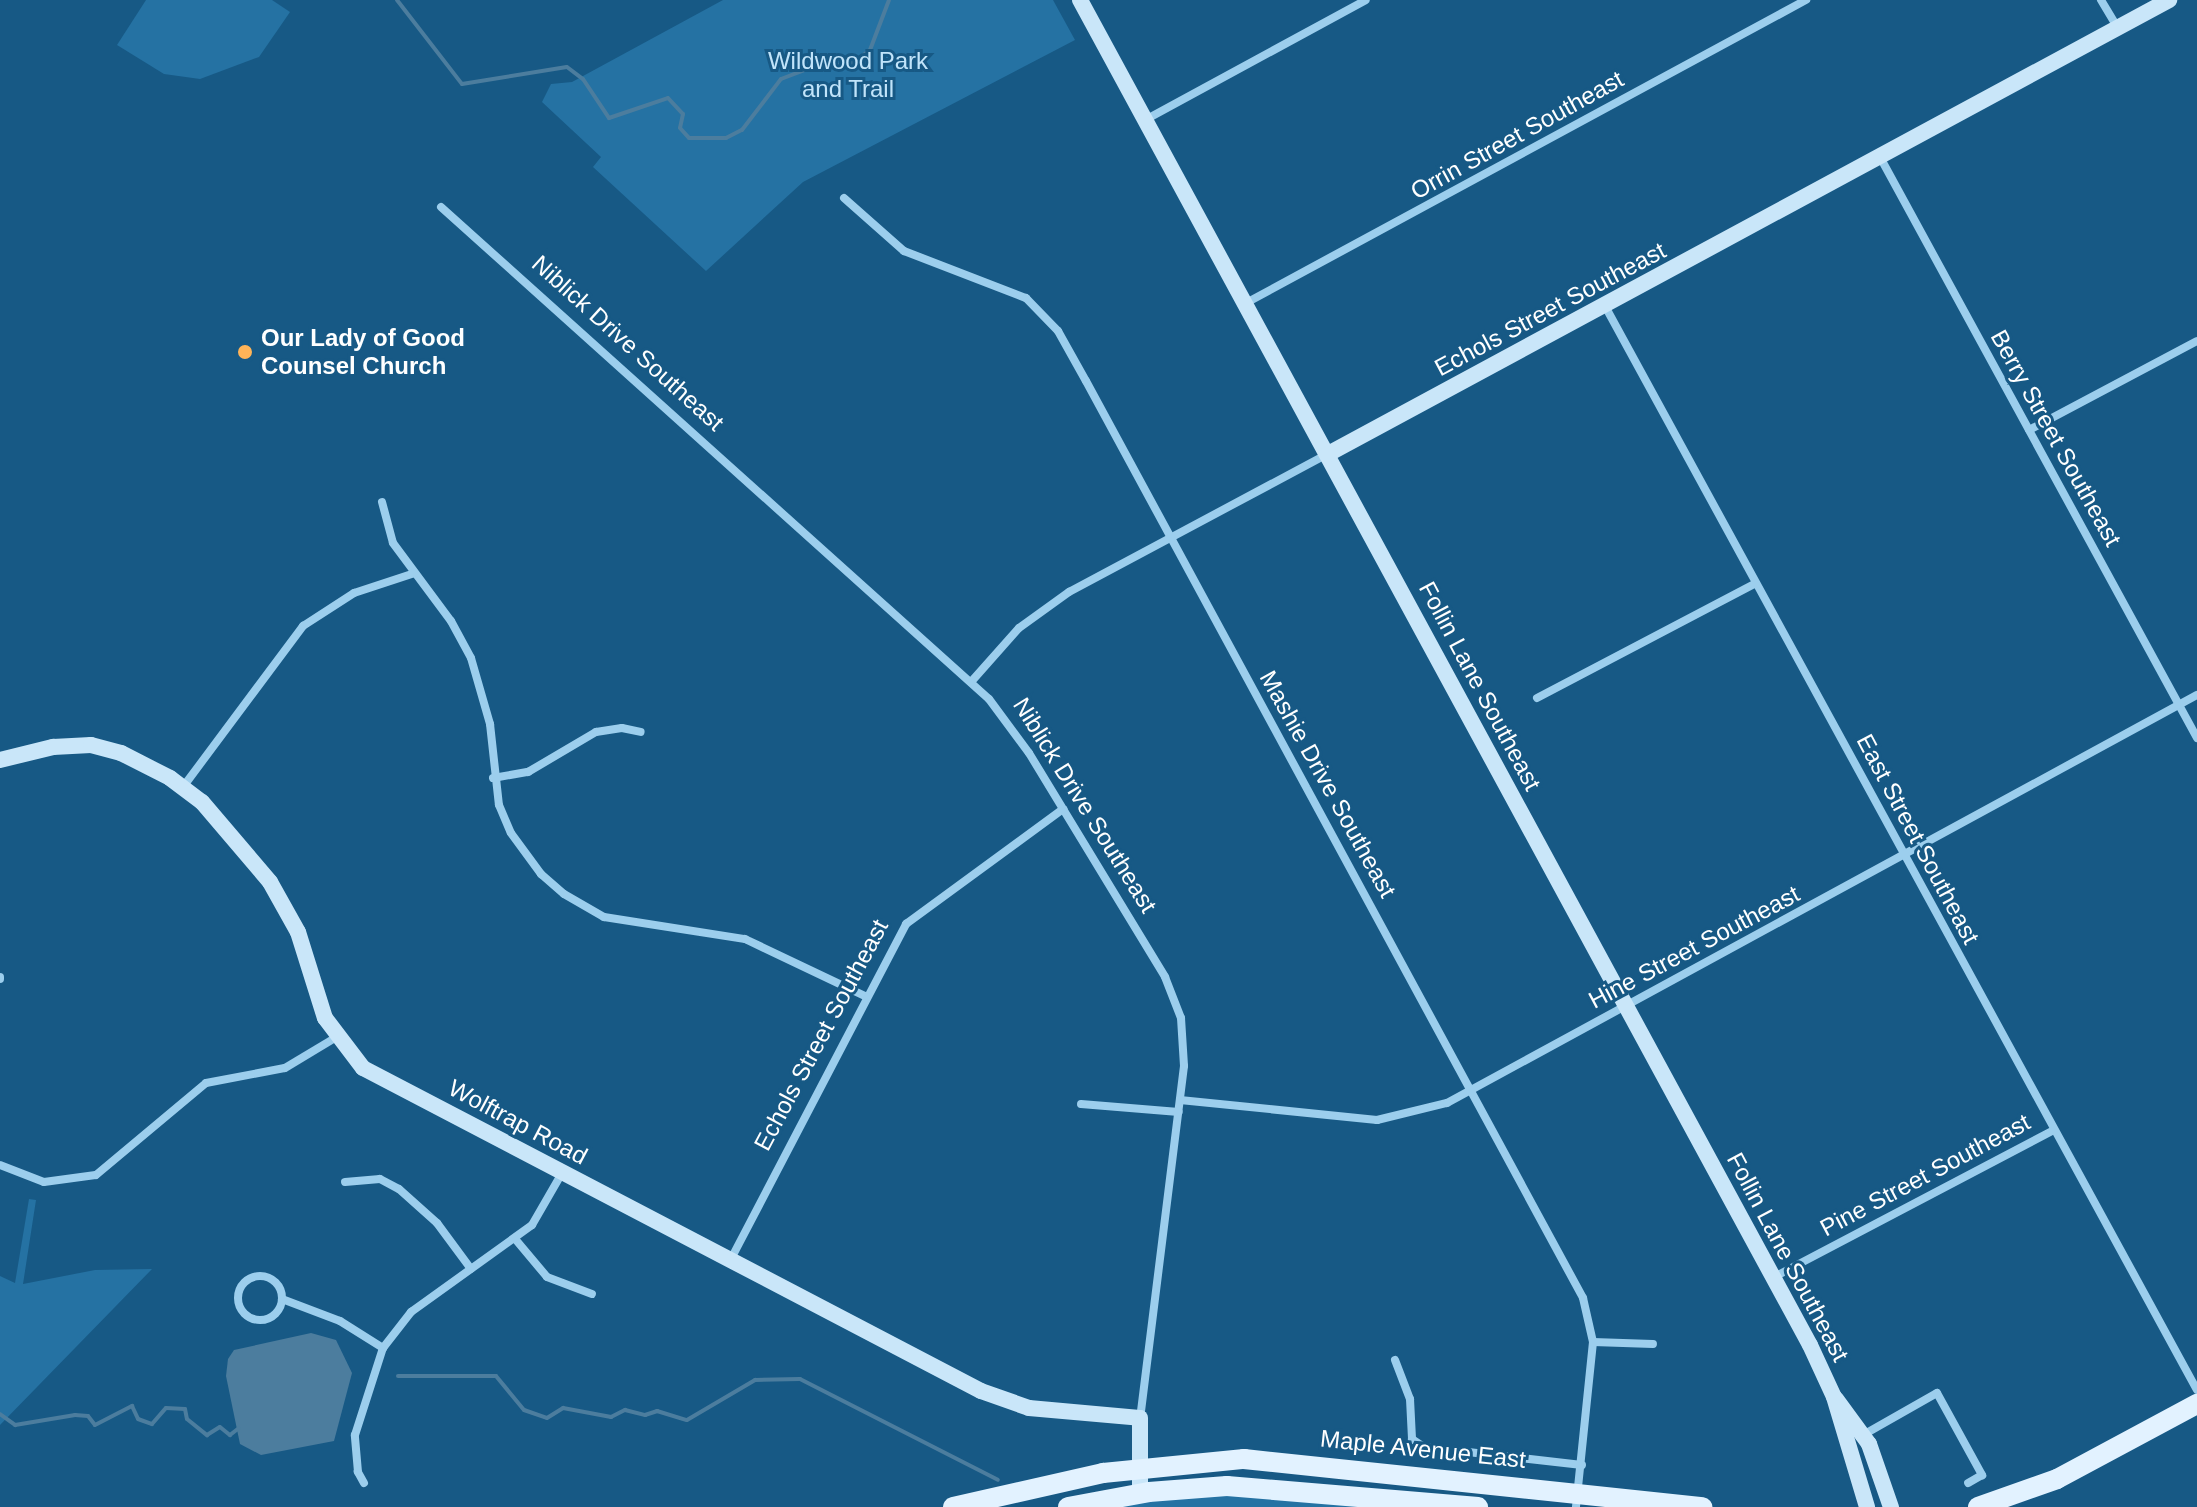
<!DOCTYPE html>
<html>
<head>
<meta charset="utf-8">
<style>
  body { margin:0 }
  #map { position:relative; width:2197px; height:1507px; overflow:hidden; background:#175985; font-family:Arial,sans-serif }
  div>[style] { position:absolute }
  .green>* { inset:0; background:#2572a3 }
  .water>* { inset:0; background:#4c7d9e }
  .stream>* { height:4px; margin:-2px; padding:0 2px; transform-origin:2px; border-radius:2px; background:#4c7d9e }
  .street>* { height:8px; margin:-4px; padding:0 4px; transform-origin:4px; border-radius:4px; background:#9cceed }
  .street>.ring { margin:-4px; padding:0; box-sizing:content-box; background:none; border:8px solid #9cceed; border-radius:50% }
  .secondary>* { height:16px; margin:-8px; padding:0 8px; transform-origin:8px; border-radius:8px; background:#c9e6f9 }
  .primary>* { height:20px; margin:-10px; padding:0 10px; transform-origin:10px; border-radius:10px; background:#e2f2ff }
  .dots>* { width:22px; height:22px; translate:-50% -50%; box-sizing:border-box; border:4px solid #175985; border-radius:50% }
  span { translate:-50% -50%; white-space:nowrap; text-align:center; line-height:1.15; -webkit-text-stroke:6px #175985; paint-order:stroke }
  .park-label { font-size:24px; color:#c1e4fa }
  .street-label { font-size:24px; color:#fff }
  .poi-label { font-size:24px; color:#fff; font-weight:700 }
  .left { translate:0 -50%; text-align:left }
</style>
</head>
<body>
<div id="map">
  <div class="green">
    <div style="clip-path:polygon(146px 0,272px 0,290px 12px,259px 57px,200px 79px,164px 74px,117px 45px)"></div>
    <div style="clip-path:polygon(723px 0,1053px 0,1075px 40px,803px 182px,706px 271px,593px 167px,601px 157px,542px 102px,551px 84px,572px 82px)"></div>
    <div style="clip-path:polygon(29px 1199px,36px 1200px,23px 1284px,95px 1270px,152px 1269px,0 1425px,0 1276px,15px 1283px)"></div>
    <div style="clip-path:polygon(1185px 1489px,1470px 1507px,1068px 1507px)"></div>
  </div>
  <div class="water">
    <div style="clip-path:polygon(311px 1333px,336px 1340px,352px 1373px,334px 1441px,261px 1455px,240px 1444px,226px 1376px,228px 1359px,234px 1350px)"></div>
  </div>
  <div class="stream">
    <div style="left:397px;top:0;width:106px;rotate:52.3deg"></div>
    <div style="left:462px;top:84px;width:106px;rotate:-9.2deg"></div>
    <div style="left:567px;top:67px;width:20px;rotate:37deg"></div>
    <div style="left:583px;top:79px;width:47px;rotate:56.3deg"></div>
    <div style="left:609px;top:118px;width:62px;rotate:-18.7deg"></div>
    <div style="left:668px;top:98px;width:22px;rotate:47deg"></div>
    <div style="left:683px;top:114px;width:14px;rotate:102deg"></div>
    <div style="left:680px;top:128px;width:13px;rotate:48deg"></div>
    <div style="left:689px;top:138px;width:37px"></div>
    <div style="left:726px;top:138px;width:18px;rotate:-27deg"></div>
    <div style="left:742px;top:130px;width:64px;rotate:-52.6deg"></div>
    <div style="left:781px;top:79px;width:34px;rotate:-21deg"></div>
    <div style="left:813px;top:67px;width:38px;rotate:-5deg"></div>
    <div style="left:851px;top:64px;width:24px;rotate:-36deg"></div>
    <div style="left:870px;top:50px;width:53px;rotate:-69.2deg"></div>
    <div style="left:398px;top:1376px;width:98px"></div>
    <div style="left:496px;top:1376px;width:44px;rotate:50.5deg"></div>
    <div style="left:524px;top:1410px;width:24px;rotate:19deg"></div>
    <div style="left:547px;top:1418px;width:19px;rotate:-32deg"></div>
    <div style="left:563px;top:1408px;width:49px;rotate:10.6deg"></div>
    <div style="left:611px;top:1417px;width:16px;rotate:-27deg"></div>
    <div style="left:625px;top:1410px;width:21px;rotate:14deg"></div>
    <div style="left:645px;top:1415px;width:13px;rotate:-18deg"></div>
    <div style="left:657px;top:1411px;width:31px;rotate:17deg"></div>
    <div style="left:687px;top:1420px;width:79px;rotate:-30.5deg"></div>
    <div style="left:755px;top:1380px;width:45px;rotate:-1.3deg"></div>
    <div style="left:800px;top:1379px;width:222px;rotate:27deg"></div>
    <div style="left:0;top:1414px;width:19px;rotate:36deg"></div>
    <div style="left:15px;top:1425px;width:61px;rotate:-9.5deg"></div>
    <div style="left:75px;top:1415px;width:13px;rotate:4deg"></div>
    <div style="left:88px;top:1416px;width:11px;rotate:52deg"></div>
    <div style="left:95px;top:1425px;width:42px;rotate:-27.2deg"></div>
    <div style="left:132px;top:1406px;width:14px;rotate:65deg"></div>
    <div style="left:138px;top:1419px;width:15px;rotate:20deg"></div>
    <div style="left:152px;top:1424px;width:21px;rotate:-49deg"></div>
    <div style="left:166px;top:1408px;width:19px;rotate:3deg"></div>
    <div style="left:185px;top:1409px;width:10px;rotate:79deg"></div>
    <div style="left:187px;top:1419px;width:26px;rotate:39deg"></div>
    <div style="left:207px;top:1435px;width:15px;rotate:-32deg"></div>
    <div style="left:220px;top:1427px;width:13px;rotate:39deg"></div>
    <div style="left:230px;top:1435px;width:11px;rotate:-38deg"></div>
  </div>
  <div class="street">
    <div style="left:2101px;top:0;width:31px;rotate:59deg"></div>
    <div style="left:1145px;top:120px;width:251px;rotate:-28.5deg"></div>
    <div style="left:1880px;top:157px;width:662px;rotate:61.38deg"></div>
    <div style="left:844px;top:198px;width:80px;rotate:41.5deg"></div>
    <div style="left:904px;top:251px;width:131px;rotate:21.1deg"></div>
    <div style="left:1026px;top:298px;width:46px;rotate:45.9deg"></div>
    <div style="left:1058px;top:331px;width:57px;rotate:60.8deg"></div>
    <div style="left:1086px;top:381px;width:1043px;rotate:61.54deg"></div>
    <div style="left:1583px;top:1298px;width:45px;rotate:77.2deg"></div>
    <div style="left:1593px;top:1342px;width:166px;rotate:95.9deg"></div>
    <div style="left:441px;top:207px;width:736px;rotate:41.92deg"></div>
    <div style="left:989px;top:699px;width:67px;rotate:53.5deg"></div>
    <div style="left:1029px;top:753px;width:262px;rotate:58.7deg"></div>
    <div style="left:1165px;top:977px;width:44px;rotate:68.7deg"></div>
    <div style="left:1181px;top:1018px;width:48px;rotate:86.4deg"></div>
    <div style="left:1184px;top:1066px;width:355px;rotate:97.1deg"></div>
    <div style="left:1246px;top:303px;width:637px;rotate:-28.42deg"></div>
    <div style="left:1605px;top:306px;width:1235px;rotate:61.36deg"></div>
    <div style="left:2029px;top:430px;width:190px;rotate:-27.9deg"></div>
    <div style="left:382px;top:502px;width:42px;rotate:75deg"></div>
    <div style="left:393px;top:543px;width:97px;rotate:53.4deg"></div>
    <div style="left:451px;top:621px;width:42px;rotate:61.6deg"></div>
    <div style="left:471px;top:658px;width:69px;rotate:73.9deg"></div>
    <div style="left:490px;top:724px;width:81px;rotate:83.7deg"></div>
    <div style="left:499px;top:805px;width:30px;rotate:67deg"></div>
    <div style="left:511px;top:833px;width:51px;rotate:53.8deg"></div>
    <div style="left:541px;top:874px;width:30px;rotate:41deg"></div>
    <div style="left:564px;top:894px;width:46px;rotate:29.9deg"></div>
    <div style="left:604px;top:917px;width:143px;rotate:8.9deg"></div>
    <div style="left:745px;top:939px;width:133px;rotate:25.4deg"></div>
    <div style="left:971px;top:682px;width:72px;rotate:-48.4deg"></div>
    <div style="left:1019px;top:628px;width:62px;rotate:-35.8deg"></div>
    <div style="left:1069px;top:592px;width:293px;rotate:-28.1deg"></div>
    <div style="left:1537px;top:698px;width:247px;rotate:-27.7deg"></div>
    <div style="left:493px;top:778px;width:36px;rotate:-10deg"></div>
    <div style="left:528px;top:772px;width:79px;rotate:-30.5deg"></div>
    <div style="left:596px;top:732px;width:26px;rotate:-9deg"></div>
    <div style="left:622px;top:728px;width:19px;rotate:12deg"></div>
    <div style="left:183px;top:787px;width:201px;rotate:-53.3deg"></div>
    <div style="left:303px;top:626px;width:61px;rotate:-32.9deg"></div>
    <div style="left:354px;top:593px;width:64px;rotate:-18.2deg"></div>
    <div style="left:0;top:979px;width:2px;rotate:-90deg"></div>
    <div style="left:1180px;top:1100px;width:198px;rotate:5.8deg"></div>
    <div style="left:1377px;top:1120px;width:72px;rotate:-13.7deg"></div>
    <div style="left:1447px;top:1103px;width:854px;rotate:-28.55deg"></div>
    <div style="left:1081px;top:1104px;width:98px;rotate:4.7deg"></div>
    <div style="left:0;top:1165px;width:47px;rotate:21.1deg"></div>
    <div style="left:44px;top:1182px;width:52px;rotate:-7.7deg"></div>
    <div style="left:96px;top:1175px;width:143px;rotate:-39.9deg"></div>
    <div style="left:206px;top:1083px;width:80px;rotate:-10.8deg"></div>
    <div style="left:285px;top:1068px;width:58px;rotate:-31deg"></div>
    <div style="left:345px;top:1182px;width:35px;rotate:-5deg"></div>
    <div style="left:380px;top:1179px;width:21px;rotate:28deg"></div>
    <div style="left:399px;top:1189px;width:51px;rotate:41.8deg"></div>
    <div style="left:437px;top:1223px;width:57px;rotate:53.5deg"></div>
    <div style="left:516px;top:1240px;width:48px;rotate:50deg"></div>
    <div style="left:547px;top:1277px;width:48px;rotate:20.7deg"></div>
    <div style="left:732px;top:1257px;width:376px;rotate:-62.4deg"></div>
    <div style="left:906px;top:924px;width:195px;rotate:-36.2deg"></div>
    <div class="ring" style="left:238px;top:1276px;width:36px;height:36px"></div>
    <div style="left:1774px;top:1277px;width:314px;rotate:-27.7deg"></div>
    <div style="left:282px;top:1299px;width:62px;rotate:20.8deg"></div>
    <div style="left:340px;top:1321px;width:51px;rotate:32.1deg"></div>
    <div style="left:1593px;top:1342px;width:60px;rotate:1.9deg"></div>
    <div style="left:1395px;top:1360px;width:42px;rotate:69deg"></div>
    <div style="left:1410px;top:1399px;width:40px;rotate:87.1deg"></div>
    <div style="left:1412px;top:1439px;width:14px;rotate:34deg"></div>
    <div style="left:1424px;top:1447px;width:159px;rotate:6.5deg"></div>
    <div style="left:1863px;top:1435px;width:85px;rotate:-29.6deg"></div>
    <div style="left:1937px;top:1393px;width:94px;rotate:61.2deg"></div>
    <div style="left:1982px;top:1475px;width:16px;rotate:150deg"></div>
    <div style="left:364px;top:1483px;width:13px;rotate:-119deg"></div>
    <div style="left:358px;top:1472px;width:37px;rotate:-95deg"></div>
    <div style="left:355px;top:1435px;width:91px;rotate:-72.2deg"></div>
    <div style="left:383px;top:1348px;width:46px;rotate:-52.1deg"></div>
    <div style="left:411px;top:1312px;width:149px;rotate:-35.7deg"></div>
    <div style="left:532px;top:1225px;width:60px;rotate:-60deg"></div>
  </div>
  <div class="secondary">
    <div style="left:1080px;top:0;width:1530px;rotate:61.51deg"></div>
    <div style="left:1810px;top:1345px;width:57px;rotate:65.2deg"></div>
    <div style="left:1834px;top:1397px;width:115px;rotate:73.3deg"></div>
    <div style="left:1328px;top:454px;width:956px;rotate:-28.36deg"></div>
    <div style="left:0;top:760px;width:55px;rotate:-13.8deg"></div>
    <div style="left:53px;top:747px;width:38px;rotate:-3deg"></div>
    <div style="left:91px;top:745px;width:31px;rotate:15deg"></div>
    <div style="left:121px;top:753px;width:55px;rotate:27deg"></div>
    <div style="left:170px;top:778px;width:40px;rotate:37deg"></div>
    <div style="left:202px;top:802px;width:105px;rotate:49.6deg"></div>
    <div style="left:270px;top:882px;width:57px;rotate:60.8deg"></div>
    <div style="left:298px;top:932px;width:90px;rotate:72.6deg"></div>
    <div style="left:325px;top:1018px;width:63px;rotate:52.8deg"></div>
    <div style="left:363px;top:1068px;width:697px;rotate:27.59deg"></div>
    <div style="left:981px;top:1391px;width:51px;rotate:19.5deg"></div>
    <div style="left:1029px;top:1408px;width:111px;rotate:5.1deg"></div>
    <div style="left:1140px;top:1418px;width:76px;rotate:90deg"></div>
    <div style="left:1836px;top:1399px;width:56px;rotate:53.7deg"></div>
    <div style="left:1869px;top:1444px;width:67px;rotate:70.8deg"></div>
  </div>
  <div class="primary">
    <div style="left:953px;top:1507px;width:154px;rotate:-12.8deg"></div>
    <div style="left:1103px;top:1473px;width:142px;rotate:-5.7deg"></div>
    <div style="left:1244px;top:1459px;width:461px;rotate:6deg"></div>
    <div style="left:1068px;top:1507px;width:82px;rotate:-10.5deg"></div>
    <div style="left:1149px;top:1492px;width:78px;rotate:-4.4deg"></div>
    <div style="left:1227px;top:1486px;width:252px;rotate:4.8deg"></div>
    <div style="left:1978px;top:1507px;width:84px;rotate:-19.5deg"></div>
    <div style="left:2057px;top:1479px;width:159px;rotate:-28.2deg"></div>
  </div>
  <div class="dots">
    <div style="left:245px;top:352px;background:#ffb458"></div>
  </div>
  <div class="park-label">
    <span style="left:848px;top:75px">Wildwood Park<br>and Trail</span>
  </div>
  <div class="street-label">
    <span style="left:1517px;top:135px;rotate:-29deg">Orrin Street Southeast</span>
    <span style="left:1550px;top:309px;rotate:-28deg">Echols Street Southeast</span>
    <span style="left:628px;top:343px;rotate:42deg">Niblick Drive Southeast</span>
    <span style="left:2056px;top:438px;rotate:61deg">Berry Street Southeast</span>
    <span style="left:1480px;top:686px;rotate:62deg">Follin Lane Southeast</span>
    <span style="left:1328px;top:784px;rotate:61deg">Mashie Drive Southeast</span>
    <span style="left:1085px;top:805px;rotate:58deg">Niblick Drive Southeast</span>
    <span style="left:1918px;top:839px;rotate:62deg">East Street Southeast</span>
    <span style="left:1694px;top:947px;rotate:-28deg">Hine Street Southeast</span>
    <span style="left:821px;top:1035px;rotate:-62deg">Echols Street Southeast</span>
    <span style="left:518px;top:1122px;rotate:28deg">Wolftrap Road</span>
    <span style="left:1925px;top:1175px;rotate:-28deg">Pine Street Southeast</span>
    <span style="left:1788px;top:1257px;rotate:62deg">Follin Lane Southeast</span>
    <span style="left:1423px;top:1449px;rotate:6deg">Maple Avenue East</span>
  </div>
  <div class="poi-label">
    <span class="left" style="left:261px;top:352px">Our Lady of Good<br>Counsel Church</span>
  </div>
</div>
</body>
</html>
